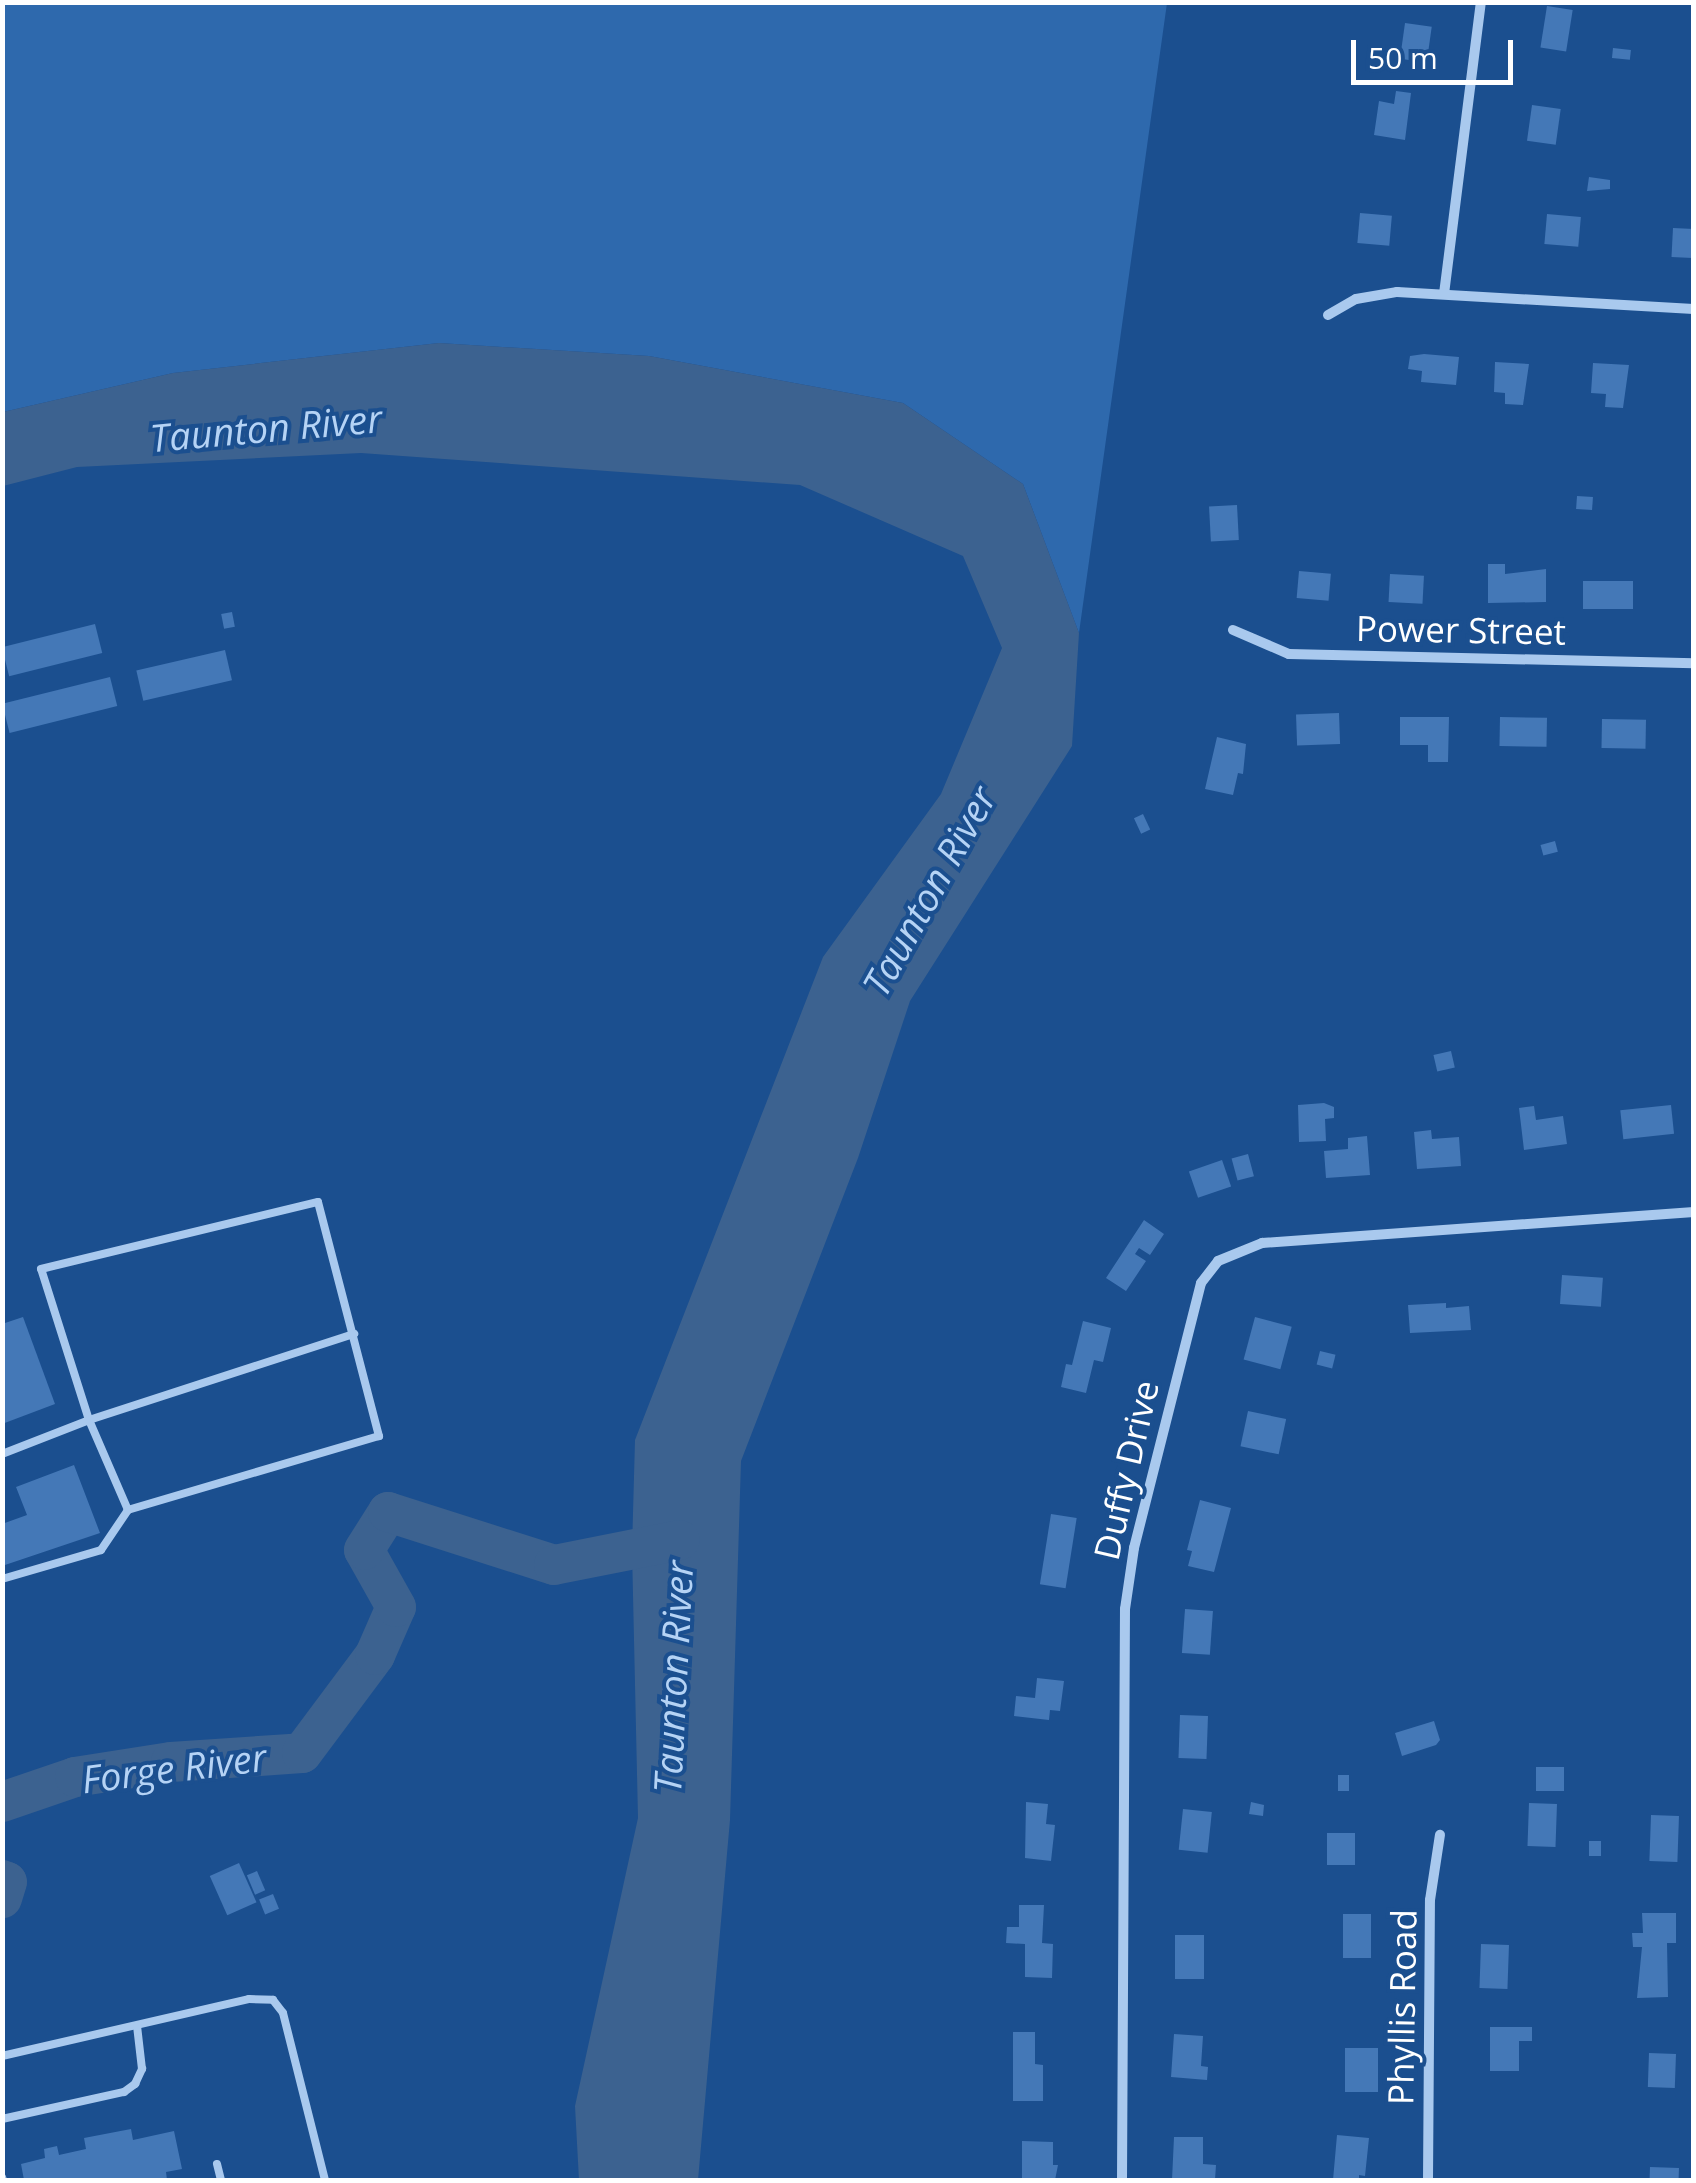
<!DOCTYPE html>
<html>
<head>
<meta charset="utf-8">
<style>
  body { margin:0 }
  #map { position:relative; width:1696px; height:2183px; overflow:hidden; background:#1b4f8f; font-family:"Open Sans",sans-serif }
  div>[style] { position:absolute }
  .green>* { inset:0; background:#2e69ad }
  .water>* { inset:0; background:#3c6290 }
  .river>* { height:40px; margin:-20px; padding:0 20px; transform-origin:20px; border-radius:20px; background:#3c6290 }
  .building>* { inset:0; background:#4478b7; transform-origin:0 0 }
  .service>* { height:8px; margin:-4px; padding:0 4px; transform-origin:4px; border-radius:4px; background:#a9c9ee }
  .minor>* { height:10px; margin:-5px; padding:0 5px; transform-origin:5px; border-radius:5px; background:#a9c9ee }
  span { translate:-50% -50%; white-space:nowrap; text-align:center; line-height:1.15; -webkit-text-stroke:8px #1b4f8f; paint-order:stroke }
  .street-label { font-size:35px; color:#fff }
  .water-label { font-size:38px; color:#b5d3f5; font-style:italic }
  .frame { position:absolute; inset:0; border:5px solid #fff; pointer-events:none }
  .scale { position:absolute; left:1351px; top:40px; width:162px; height:45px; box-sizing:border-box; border:5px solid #fff; border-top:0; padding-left:12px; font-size:30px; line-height:35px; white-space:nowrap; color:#fff; -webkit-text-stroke:8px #1b4f8f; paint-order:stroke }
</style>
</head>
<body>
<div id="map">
  <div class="green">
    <div style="clip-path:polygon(2px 3px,1167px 3px,1079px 633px,1023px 484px,903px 403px,649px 356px,439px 343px,173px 373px,3px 412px)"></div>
  </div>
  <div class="water">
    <div style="clip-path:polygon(439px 343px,649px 356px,903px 403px,1023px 484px,1079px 633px,1072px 746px,910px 1001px,858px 1158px,741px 1461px,730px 1820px,698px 2180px,579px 2180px,575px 2106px,638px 1818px,632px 1550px,635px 1440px,823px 957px,941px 794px,1002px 648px,963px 556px,800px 485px,361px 453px,77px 467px,3px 486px,3px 412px,173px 373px)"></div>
  </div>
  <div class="river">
    <div style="left:2px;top:1802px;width:77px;rotate:-18.9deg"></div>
    <div style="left:75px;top:1777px;width:97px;rotate:-8.9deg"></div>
    <div style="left:171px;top:1762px;width:131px;rotate:-3.9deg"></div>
    <div style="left:302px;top:1753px;width:122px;rotate:-53.3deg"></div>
    <div style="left:375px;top:1655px;width:52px;rotate:-66.4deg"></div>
    <div style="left:396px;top:1607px;width:65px;rotate:-119.3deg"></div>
    <div style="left:364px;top:1550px;width:45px;rotate:-57.7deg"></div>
    <div style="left:388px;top:1512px;width:174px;rotate:17.7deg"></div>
    <div style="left:554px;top:1565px;width:128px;rotate:-11.2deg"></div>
    <div style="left:2px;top:1880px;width:5px;rotate:22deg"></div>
    <div style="left:7px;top:1882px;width:17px;rotate:107deg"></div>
  </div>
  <div class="building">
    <div style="left:1547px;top:6px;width:26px;height:42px;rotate:9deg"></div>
    <div style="left:1405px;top:23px;width:27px;height:36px;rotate:8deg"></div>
    <div style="left:1613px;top:48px;width:18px;height:10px;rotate:6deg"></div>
    <div style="clip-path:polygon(1396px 91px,1411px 93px,1405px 140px,1374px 135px,1379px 101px,1394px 104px)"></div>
    <div style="left:1532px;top:105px;width:29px;height:36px;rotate:8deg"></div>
    <div style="clip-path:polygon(1589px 177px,1610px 180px,1610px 189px,1587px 191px)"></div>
    <div style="left:1360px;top:213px;width:32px;height:30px;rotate:5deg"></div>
    <div style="left:1547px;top:214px;width:34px;height:30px;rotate:5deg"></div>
    <div style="left:1673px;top:228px;width:21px;height:29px;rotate:3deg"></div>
    <div style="clip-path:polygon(1424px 354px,1459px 357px,1456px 385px,1421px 382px,1422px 371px,1408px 369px,1410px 356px)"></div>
    <div style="clip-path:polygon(1495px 362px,1529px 364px,1523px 405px,1505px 404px,1505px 393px,1494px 392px)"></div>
    <div style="clip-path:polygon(1593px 363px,1629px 365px,1623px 408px,1605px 407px,1606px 394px,1591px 393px)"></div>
    <div style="left:1577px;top:496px;width:16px;height:13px;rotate:4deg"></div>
    <div style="left:1237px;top:505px;width:35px;height:28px;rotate:87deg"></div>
    <div style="clip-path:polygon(1488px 564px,1505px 564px,1505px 574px,1546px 569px,1546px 602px,1488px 603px)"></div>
    <div style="left:1299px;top:571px;width:32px;height:27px;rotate:5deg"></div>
    <div style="left:1390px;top:574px;width:34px;height:28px;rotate:3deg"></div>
    <div style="left:1583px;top:581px;width:50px;height:28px"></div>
    <div style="left:232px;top:612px;width:15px;height:11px;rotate:79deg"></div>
    <div style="left:95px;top:624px;width:30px;height:96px;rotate:76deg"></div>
    <div style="left:225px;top:650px;width:31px;height:91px;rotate:77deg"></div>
    <div style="left:110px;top:677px;width:30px;height:111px;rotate:76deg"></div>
    <div style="left:1339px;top:713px;width:31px;height:43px;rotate:88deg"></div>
    <div style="clip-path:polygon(1400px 717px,1449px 717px,1448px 762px,1428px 762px,1428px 745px,1400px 745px)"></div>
    <div style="left:1500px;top:717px;width:47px;height:29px;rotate:1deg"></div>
    <div style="left:1602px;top:719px;width:44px;height:29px;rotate:1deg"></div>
    <div style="clip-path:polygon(1217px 737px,1246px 744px,1243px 774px,1238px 773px,1233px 795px,1205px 789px)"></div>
    <div style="left:1143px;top:814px;width:17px;height:10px;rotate:65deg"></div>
    <div style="left:1555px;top:841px;width:11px;height:15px;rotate:75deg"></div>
    <div style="left:1451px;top:1051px;width:17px;height:18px;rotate:77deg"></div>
    <div style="clip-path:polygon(1324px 1103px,1334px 1107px,1334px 1118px,1325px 1119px,1326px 1141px,1299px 1142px,1298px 1105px)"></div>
    <div style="left:1671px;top:1105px;width:29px;height:51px;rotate:84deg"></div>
    <div style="clip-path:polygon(1534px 1106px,1536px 1120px,1563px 1116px,1567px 1144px,1524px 1150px,1519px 1108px)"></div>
    <div style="clip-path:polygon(1431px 1130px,1432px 1139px,1459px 1137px,1461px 1166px,1417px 1169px,1414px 1132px)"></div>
    <div style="clip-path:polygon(1367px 1136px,1370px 1175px,1326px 1178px,1324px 1151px,1348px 1149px,1348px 1138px)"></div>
    <div style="left:1248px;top:1154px;width:23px;height:17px;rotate:75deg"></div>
    <div style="left:1222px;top:1160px;width:28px;height:35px;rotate:71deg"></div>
    <div style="clip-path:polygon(1144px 1220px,1164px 1234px,1150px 1255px,1139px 1248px,1135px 1254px,1146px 1261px,1126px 1291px,1106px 1278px)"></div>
    <div style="left:1562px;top:1275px;width:41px;height:29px;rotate:4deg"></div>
    <div style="clip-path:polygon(1446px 1303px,1446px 1308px,1469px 1306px,1471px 1330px,1410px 1333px,1408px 1305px)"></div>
    <div style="clip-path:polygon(23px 1317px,55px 1404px,2px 1424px,2px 1324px)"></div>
    <div style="left:1255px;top:1317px;width:38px;height:44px;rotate:15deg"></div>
    <div style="clip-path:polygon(1083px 1321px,1111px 1328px,1103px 1362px,1094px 1360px,1086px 1393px,1061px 1387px,1066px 1364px,1072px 1365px)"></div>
    <div style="left:1320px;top:1351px;width:16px;height:14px;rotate:14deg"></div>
    <div style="left:1248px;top:1411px;width:39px;height:36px;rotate:12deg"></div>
    <div style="clip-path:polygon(74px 1465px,100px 1533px,2px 1566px,2px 1524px,27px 1515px,16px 1487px)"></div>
    <div style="clip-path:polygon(1200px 1500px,1231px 1508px,1214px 1572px,1188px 1566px,1192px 1551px,1187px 1550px)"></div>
    <div style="left:1051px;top:1514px;width:26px;height:71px;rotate:9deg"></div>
    <div style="left:1185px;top:1609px;width:28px;height:44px;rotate:4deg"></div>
    <div style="clip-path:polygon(1037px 1678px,1064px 1681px,1060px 1711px,1050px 1710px,1049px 1720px,1014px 1716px,1016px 1696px,1035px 1698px)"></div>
    <div style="left:1180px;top:1715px;width:28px;height:43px;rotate:2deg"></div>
    <div style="clip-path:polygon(1434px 1721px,1440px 1740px,1436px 1745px,1402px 1756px,1395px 1733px)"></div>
    <div style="left:1536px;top:1767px;width:28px;height:24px"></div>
    <div style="left:1338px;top:1775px;width:11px;height:16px"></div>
    <div style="clip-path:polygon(1026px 1802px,1048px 1804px,1046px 1824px,1055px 1825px,1051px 1861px,1025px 1858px)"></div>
    <div style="clip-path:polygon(1251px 1802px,1264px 1805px,1263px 1816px,1249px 1814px)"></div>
    <div style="left:1529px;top:1803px;width:28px;height:43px;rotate:2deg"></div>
    <div style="left:1183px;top:1809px;width:29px;height:41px;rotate:6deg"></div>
    <div style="left:1651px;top:1815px;width:28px;height:46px;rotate:2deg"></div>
    <div style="left:1327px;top:1833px;width:28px;height:32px"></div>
    <div style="left:1589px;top:1841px;width:12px;height:15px"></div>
    <div style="left:239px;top:1863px;width:43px;height:32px;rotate:66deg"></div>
    <div style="left:257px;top:1871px;width:21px;height:11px;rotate:67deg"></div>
    <div style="left:273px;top:1894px;width:16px;height:15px;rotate:68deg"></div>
    <div style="clip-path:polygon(1019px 1905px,1044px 1905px,1042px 1943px,1053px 1944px,1052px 1978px,1025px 1977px,1025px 1944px,1006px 1943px,1007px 1927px,1019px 1927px)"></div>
    <div style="clip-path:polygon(1642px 1913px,1676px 1913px,1676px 1943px,1667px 1943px,1668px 1997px,1637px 1998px,1642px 1947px,1633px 1947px,1632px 1933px,1643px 1933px)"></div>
    <div style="left:1343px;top:1914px;width:28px;height:44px"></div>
    <div style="left:1175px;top:1935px;width:29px;height:44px"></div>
    <div style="left:1481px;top:1944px;width:28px;height:44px;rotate:2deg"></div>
    <div style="clip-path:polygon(1490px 2027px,1532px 2027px,1532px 2041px,1519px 2041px,1519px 2071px,1490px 2071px)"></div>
    <div style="clip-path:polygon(1013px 2032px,1035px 2032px,1035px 2064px,1043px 2065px,1043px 2101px,1013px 2101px)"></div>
    <div style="clip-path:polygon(1174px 2034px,1203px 2036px,1201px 2066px,1208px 2067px,1207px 2080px,1171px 2077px)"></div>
    <div style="left:1345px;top:2048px;width:33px;height:44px"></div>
    <div style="left:1649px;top:2053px;width:27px;height:34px;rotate:2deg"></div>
    <div style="clip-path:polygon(131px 2129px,133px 2140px,174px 2131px,182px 2169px,166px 2172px,167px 2180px,24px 2180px,21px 2164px,45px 2158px,44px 2149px,57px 2146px,59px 2155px,86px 2149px,84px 2138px)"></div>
    <div style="clip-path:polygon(1337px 2135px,1369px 2138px,1365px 2176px,1359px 2175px,1359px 2180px,1333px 2180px)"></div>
    <div style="clip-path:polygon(1174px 2137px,1203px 2137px,1203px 2164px,1216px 2165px,1215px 2180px,1172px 2180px)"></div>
    <div style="clip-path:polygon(1022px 2141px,1053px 2142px,1053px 2165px,1058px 2165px,1055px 2180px,1022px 2180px)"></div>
    <div style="left:1650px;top:2167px;width:29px;height:13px;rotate:2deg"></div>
  </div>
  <div class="service">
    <div style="left:318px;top:1202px;width:242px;rotate:75.4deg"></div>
    <div style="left:379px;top:1436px;width:262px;rotate:163.6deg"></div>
    <div style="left:128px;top:1510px;width:98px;rotate:-113.4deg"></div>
    <div style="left:89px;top:1420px;width:158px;rotate:-107.6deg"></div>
    <div style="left:41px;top:1269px;width:285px;rotate:-13.6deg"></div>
    <div style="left:2px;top:1454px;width:93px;rotate:-21.3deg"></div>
    <div style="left:89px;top:1420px;width:279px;rotate:-18deg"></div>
    <div style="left:2px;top:1579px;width:103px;rotate:-16.3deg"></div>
    <div style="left:101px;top:1550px;width:48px;rotate:-56deg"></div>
    <div style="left:2px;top:2056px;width:253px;rotate:-13deg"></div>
    <div style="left:249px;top:1999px;width:24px;rotate:2deg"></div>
    <div style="left:273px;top:2000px;width:16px;rotate:52deg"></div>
    <div style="left:283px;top:2013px;width:172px;rotate:75.9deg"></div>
    <div style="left:2px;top:2119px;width:125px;rotate:-12.5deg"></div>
    <div style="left:124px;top:2092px;width:14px;rotate:-36deg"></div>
    <div style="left:135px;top:2084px;width:17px;rotate:-65deg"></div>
    <div style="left:142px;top:2069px;width:43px;rotate:-96.6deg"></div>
    <div style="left:217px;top:2164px;width:16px;rotate:76deg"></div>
    <div style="left:2px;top:2177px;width:3px;rotate:72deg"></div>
  </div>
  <div class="minor">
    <div style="left:1444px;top:294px;width:294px;rotate:-82.8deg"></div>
    <div style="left:1328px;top:315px;width:32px;rotate:-30deg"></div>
    <div style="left:1356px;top:299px;width:42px;rotate:-9.7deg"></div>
    <div style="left:1397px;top:292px;width:297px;rotate:3.3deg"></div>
    <div style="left:1233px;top:630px;width:61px;rotate:23.2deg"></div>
    <div style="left:1289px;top:654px;width:405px;rotate:1.3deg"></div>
    <div style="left:1122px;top:2180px;width:571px;rotate:-89.7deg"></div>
    <div style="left:1125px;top:1609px;width:62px;rotate:-81.6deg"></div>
    <div style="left:1134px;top:1548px;width:273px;rotate:-75.8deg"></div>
    <div style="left:1201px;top:1283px;width:28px;rotate:-52deg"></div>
    <div style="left:1218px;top:1261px;width:48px;rotate:-22.2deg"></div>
    <div style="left:1262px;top:1243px;width:433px;rotate:-4.1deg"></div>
    <div style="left:1428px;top:2180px;width:280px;rotate:-89.6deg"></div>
    <div style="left:1430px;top:1900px;width:66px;rotate:-81.3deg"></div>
  </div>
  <div class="street-label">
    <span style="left:1461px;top:630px;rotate:1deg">Power Street</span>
    <span style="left:1126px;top:1470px;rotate:-77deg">Duffy Drive</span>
    <span style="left:1402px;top:2007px;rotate:-89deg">Phyllis Road</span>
  </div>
  <div class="water-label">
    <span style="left:266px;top:428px;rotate:-5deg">Taunton River</span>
    <span style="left:929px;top:891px;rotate:-61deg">Taunton River</span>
    <span style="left:673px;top:1677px;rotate:-87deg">Taunton River</span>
    <span style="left:174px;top:1768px;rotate:-7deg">Forge River</span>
  </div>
  <div class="frame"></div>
  <div class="scale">50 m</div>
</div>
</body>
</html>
